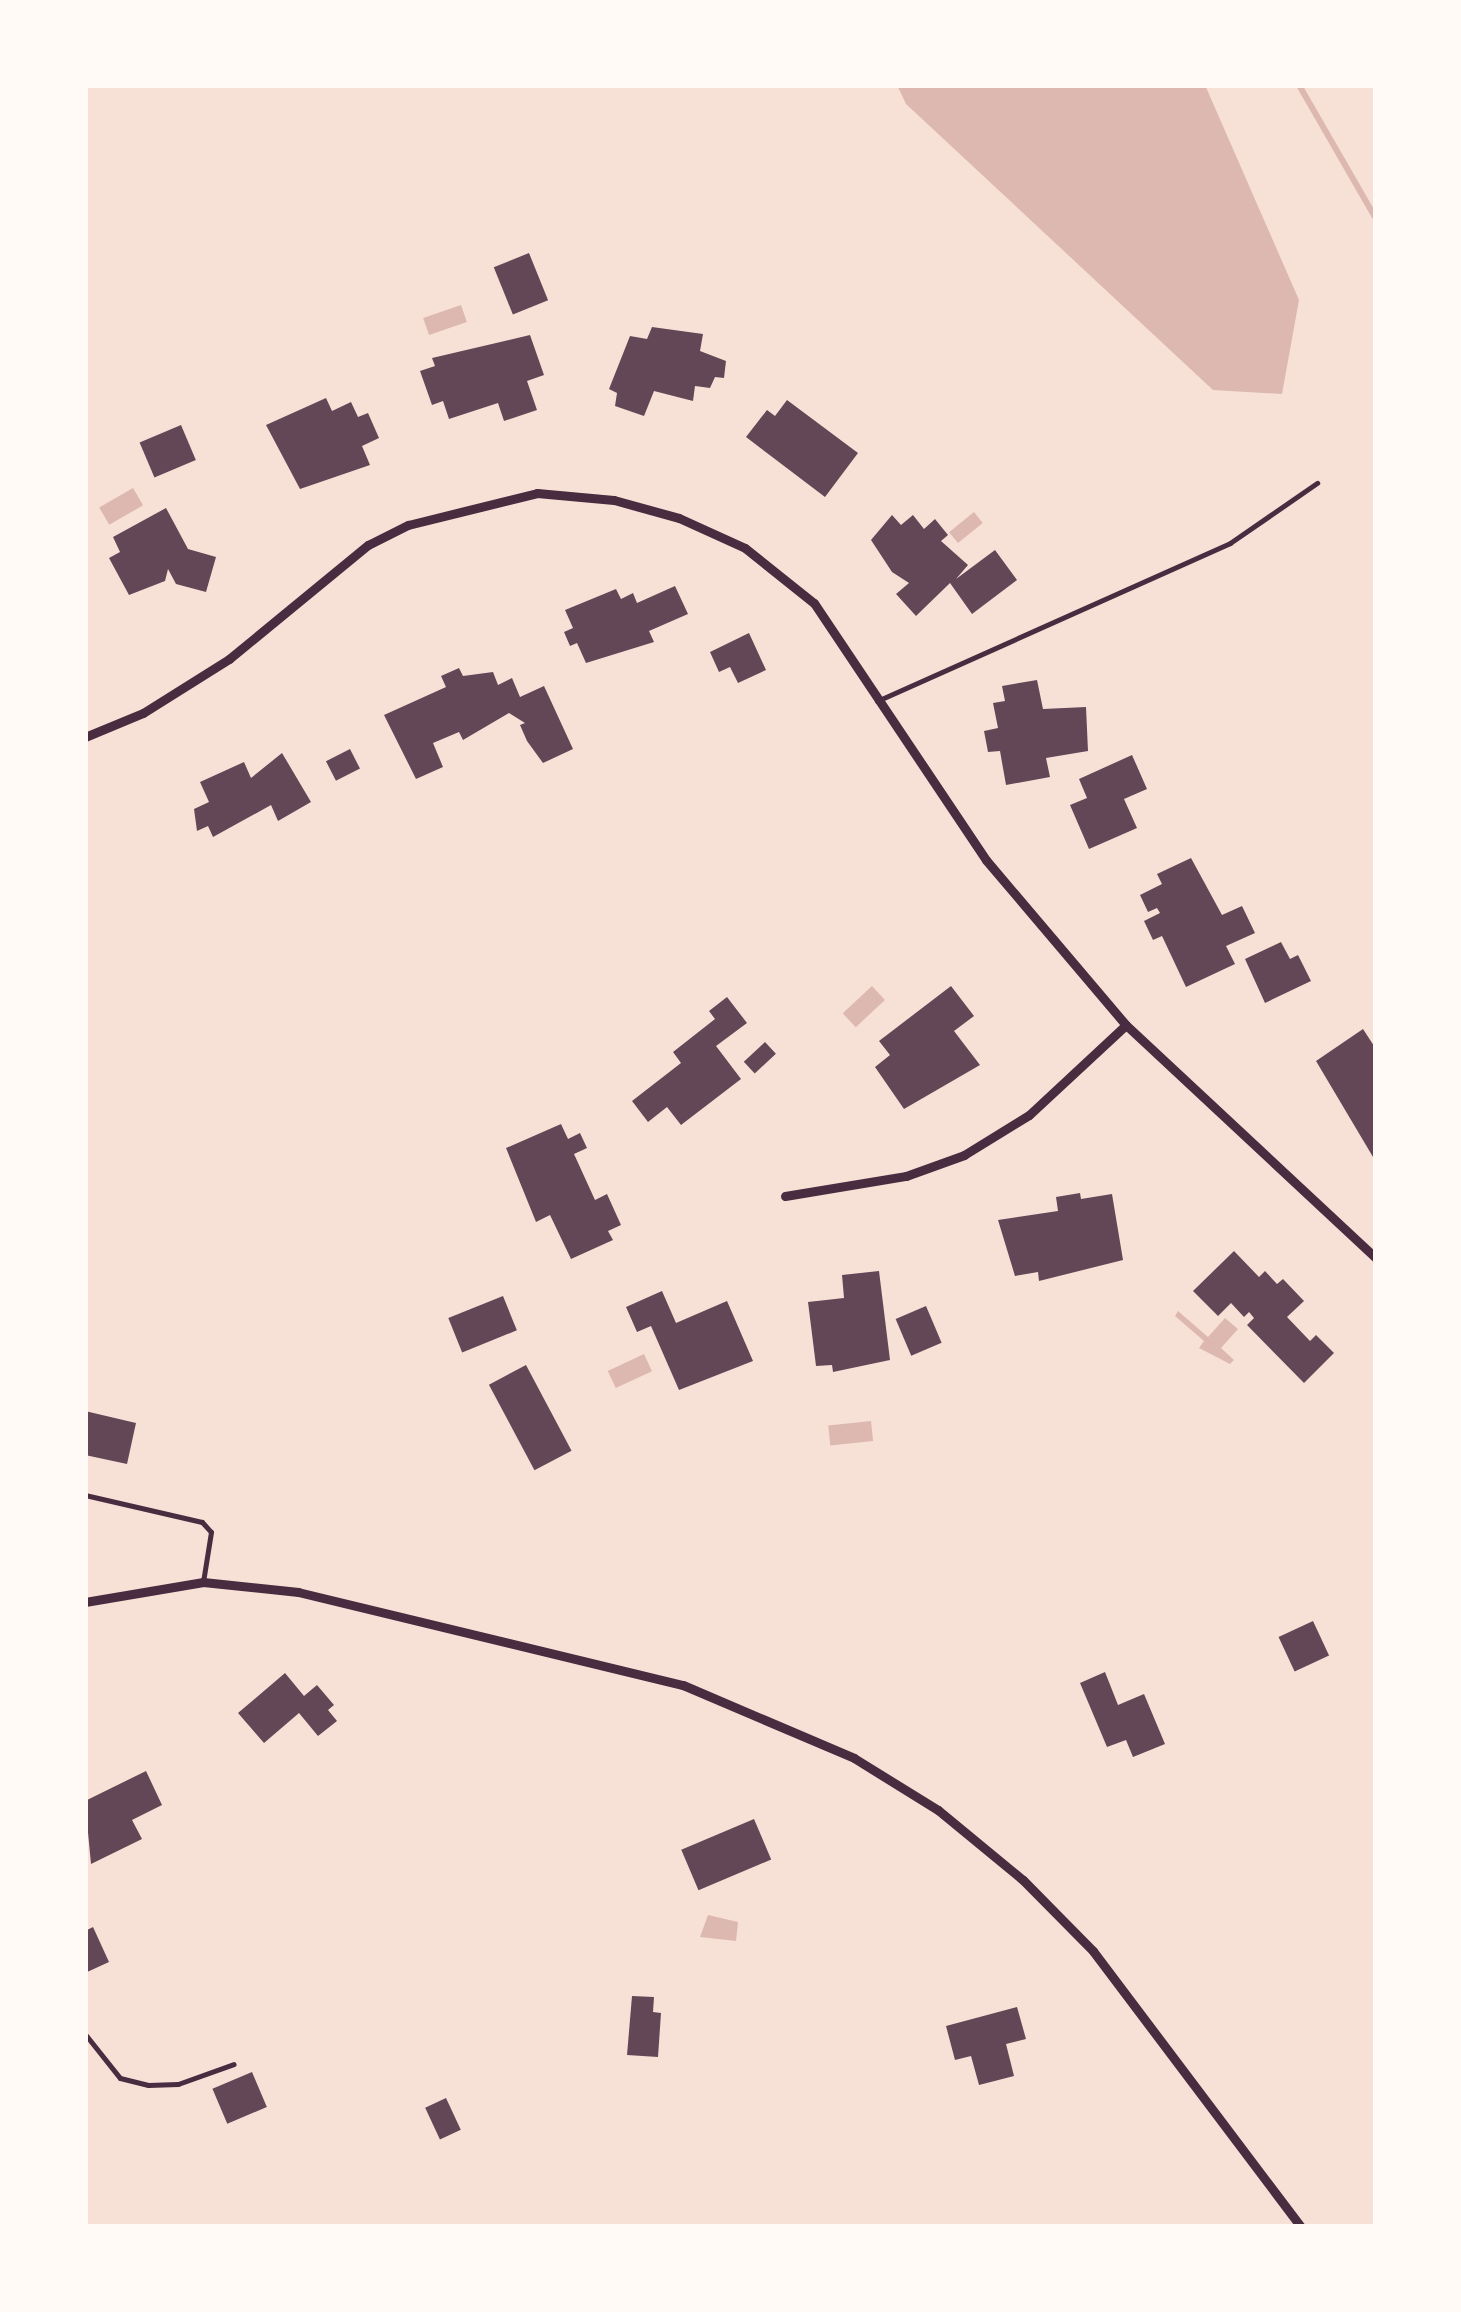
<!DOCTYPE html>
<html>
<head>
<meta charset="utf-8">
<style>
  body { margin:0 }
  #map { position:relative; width:1461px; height:2312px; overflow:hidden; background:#f7e1d7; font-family:Figtree,sans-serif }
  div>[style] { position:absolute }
  .water>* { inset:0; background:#dcb8b0; transform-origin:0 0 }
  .stream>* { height:6px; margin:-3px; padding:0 3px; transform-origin:3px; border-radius:3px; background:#dcb8b0 }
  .building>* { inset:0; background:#644757; transform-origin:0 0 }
  .service>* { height:5px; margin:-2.5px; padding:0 2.5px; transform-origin:2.5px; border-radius:2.5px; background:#4a2c40 }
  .minor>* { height:9px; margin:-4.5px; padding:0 4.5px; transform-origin:4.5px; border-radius:4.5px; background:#4a2c40 }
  span { translate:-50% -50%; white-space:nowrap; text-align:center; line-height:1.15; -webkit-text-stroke:9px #fffaf5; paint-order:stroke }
  .frame { position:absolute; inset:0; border:88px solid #fffaf5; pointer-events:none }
</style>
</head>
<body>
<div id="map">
  <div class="water">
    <div style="clip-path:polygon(897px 85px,1205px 85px,1299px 300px,1282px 394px,1213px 390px,906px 104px)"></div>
    <div style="left:461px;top:305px;width:18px;height:40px;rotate:71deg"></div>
    <div style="left:133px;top:488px;width:20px;height:39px;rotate:60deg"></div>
    <div style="left:974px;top:512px;width:14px;height:32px;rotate:51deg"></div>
    <div style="left:872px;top:986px;width:19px;height:40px;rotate:47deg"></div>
    <div style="clip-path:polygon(1178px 1311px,1208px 1337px,1225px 1318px,1238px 1329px,1221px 1348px,1234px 1360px,1230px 1364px,1199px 1348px,1204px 1341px,1175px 1316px)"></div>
    <div style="left:644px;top:1354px;width:19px;height:40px;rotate:65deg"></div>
    <div style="left:871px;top:1421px;width:20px;height:43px;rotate:84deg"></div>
    <div style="clip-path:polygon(708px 1915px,738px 1922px,736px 1941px,700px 1937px)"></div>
  </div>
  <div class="stream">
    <div style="left:1299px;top:85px;width:155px;rotate:60.1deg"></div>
  </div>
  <div class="building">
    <div style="left:529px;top:253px;width:51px;height:38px;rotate:68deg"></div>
    <div style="clip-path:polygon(652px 327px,703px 334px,700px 351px,726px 361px,724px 378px,715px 377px,710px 388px,695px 386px,693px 401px,654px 391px,644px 416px,615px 406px,617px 393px,609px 389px,630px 336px,647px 339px)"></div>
    <div style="clip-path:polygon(530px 335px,544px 375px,527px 381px,537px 410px,504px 421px,498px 403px,449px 419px,443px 401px,432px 405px,420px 371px,435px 366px,432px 358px)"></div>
    <div style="clip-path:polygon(326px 398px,332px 411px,351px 402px,358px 417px,368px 413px,379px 438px,362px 446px,370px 465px,300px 489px,266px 425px)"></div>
    <div style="clip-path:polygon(787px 400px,858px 453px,825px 497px,746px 437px,767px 410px,775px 416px)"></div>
    <div style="left:181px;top:425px;width:38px;height:45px;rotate:67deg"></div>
    <div style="clip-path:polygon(166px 508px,188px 549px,216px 557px,206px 592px,176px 584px,168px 569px,165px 581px,129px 595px,109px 558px,120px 552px,113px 537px)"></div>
    <div style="clip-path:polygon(892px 515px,901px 525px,913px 515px,924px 529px,935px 519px,948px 535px,941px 541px,968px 565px,956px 579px,995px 550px,1017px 580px,972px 614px,950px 583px,916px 616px,896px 594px,909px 583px,892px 572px,871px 540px)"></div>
    <div style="clip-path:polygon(675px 586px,688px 614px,649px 631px,654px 642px,586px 663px,577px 643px,570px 646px,564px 632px,573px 628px,565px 610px,616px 589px,621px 599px,633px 593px,637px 603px)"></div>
    <div style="clip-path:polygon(749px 633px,766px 670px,738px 683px,730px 667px,719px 672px,710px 652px)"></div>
    <div style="clip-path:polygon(459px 668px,463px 676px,493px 672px,498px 685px,512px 678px,520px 697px,544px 686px,573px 749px,543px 763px,527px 741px,520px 725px,525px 723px,509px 713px,463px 740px,459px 732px,433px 743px,443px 767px,416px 779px,384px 715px,446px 687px,441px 676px)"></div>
    <div style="clip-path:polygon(1037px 680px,1043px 709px,1086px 707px,1088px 751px,1046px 758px,1050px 777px,1006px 785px,1000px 751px,988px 752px,984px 731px,998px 728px,993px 703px,1005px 701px,1002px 686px)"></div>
    <div style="left:350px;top:749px;width:22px;height:27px;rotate:63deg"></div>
    <div style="clip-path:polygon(282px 753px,311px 802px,278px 821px,271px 805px,213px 837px,208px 826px,197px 831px,194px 809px,209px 802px,200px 782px,244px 762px,251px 778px)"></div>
    <div style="clip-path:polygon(1132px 755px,1147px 789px,1124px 799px,1137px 828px,1089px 849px,1070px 805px,1087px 798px,1079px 779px)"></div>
    <div style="clip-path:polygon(1191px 858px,1222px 915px,1242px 906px,1255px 933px,1226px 946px,1235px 964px,1186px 987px,1162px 936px,1153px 940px,1144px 921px,1160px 913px,1157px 908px,1148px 912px,1140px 895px,1162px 884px,1157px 874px)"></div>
    <div style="clip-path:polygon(1281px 942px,1290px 959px,1298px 955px,1311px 981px,1265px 1003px,1245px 959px)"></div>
    <div style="clip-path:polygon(951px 986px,974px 1016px,954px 1031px,980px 1065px,904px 1109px,875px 1067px,890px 1055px,879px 1041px)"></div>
    <div style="clip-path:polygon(727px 997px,747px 1023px,716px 1046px,741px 1079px,681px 1125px,667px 1107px,648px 1122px,632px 1101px,681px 1063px,673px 1052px,715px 1019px,709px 1011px)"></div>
    <div style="clip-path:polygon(1363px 1029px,1376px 1049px,1373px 1157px,1316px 1061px)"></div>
    <div style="left:765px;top:1042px;width:16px;height:29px;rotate:47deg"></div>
    <div style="clip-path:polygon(561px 1124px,568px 1139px,580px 1133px,587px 1148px,574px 1154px,595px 1200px,607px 1194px,621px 1225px,608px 1231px,613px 1240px,571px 1259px,550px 1215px,536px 1222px,506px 1148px)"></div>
    <div style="clip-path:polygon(1080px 1193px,1081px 1199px,1112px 1194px,1123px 1260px,1039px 1281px,1038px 1272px,1015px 1276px,998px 1220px,1058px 1211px,1056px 1197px)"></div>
    <div style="clip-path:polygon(1234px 1251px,1259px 1277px,1265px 1271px,1277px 1284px,1283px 1279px,1304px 1301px,1287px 1317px,1310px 1341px,1316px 1335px,1334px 1353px,1304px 1383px,1247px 1325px,1254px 1318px,1249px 1312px,1244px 1317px,1231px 1303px,1218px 1316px,1193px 1291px)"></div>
    <div style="clip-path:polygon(879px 1271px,890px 1360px,833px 1372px,832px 1365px,816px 1366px,808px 1302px,844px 1298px,842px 1275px)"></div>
    <div style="clip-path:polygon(662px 1291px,676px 1323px,727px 1301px,753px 1361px,679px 1390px,651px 1326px,637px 1332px,626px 1307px)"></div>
    <div style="left:503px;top:1296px;width:37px;height:59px;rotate:68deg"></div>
    <div style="left:926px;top:1306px;width:40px;height:33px;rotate:67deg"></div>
    <div style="left:526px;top:1365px;width:97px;height:42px;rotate:62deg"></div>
    <div style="clip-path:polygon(85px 1411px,136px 1423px,127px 1464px,85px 1455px)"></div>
    <div style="left:1313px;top:1621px;width:38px;height:38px;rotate:65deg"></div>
    <div style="clip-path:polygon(1105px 1672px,1118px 1705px,1144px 1694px,1165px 1744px,1133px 1757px,1126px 1740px,1107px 1747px,1080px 1683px)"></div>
    <div style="clip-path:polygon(285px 1673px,304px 1696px,317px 1685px,334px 1705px,328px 1710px,337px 1721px,318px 1736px,299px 1713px,264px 1743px,238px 1713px)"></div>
    <div style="clip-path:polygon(146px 1771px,162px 1805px,132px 1820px,142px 1839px,91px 1864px,85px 1801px)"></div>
    <div style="left:754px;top:1819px;width:44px;height:79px;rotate:67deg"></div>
    <div style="clip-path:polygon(93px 1927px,109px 1962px,85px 1973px,85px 1931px)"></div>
    <div style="clip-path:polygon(632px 1996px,654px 1997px,653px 2012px,661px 2013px,658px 2057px,627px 2055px)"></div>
    <div style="clip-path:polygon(1017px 2007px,1026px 2039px,1006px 2044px,1014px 2076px,979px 2085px,971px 2056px,955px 2060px,946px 2026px)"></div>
    <div style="left:252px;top:2072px;width:38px;height:43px;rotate:67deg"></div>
    <div style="left:446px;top:2098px;width:35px;height:23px;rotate:65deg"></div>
  </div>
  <div class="service">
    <div style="left:877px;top:701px;width:387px;rotate:-24.1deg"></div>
    <div style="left:1230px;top:543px;width:106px;rotate:-34.6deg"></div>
    <div style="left:85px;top:1495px;width:120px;rotate:13deg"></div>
    <div style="left:202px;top:1522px;width:13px;rotate:48deg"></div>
    <div style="left:211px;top:1532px;width:51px;rotate:99.1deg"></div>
    <div style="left:85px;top:2034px;width:56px;rotate:51.5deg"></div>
    <div style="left:120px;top:2078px;width:29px;rotate:14deg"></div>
    <div style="left:148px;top:2085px;width:30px;rotate:-2deg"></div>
    <div style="left:178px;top:2084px;width:59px;rotate:-19.7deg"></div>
  </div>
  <div class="minor">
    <div style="left:85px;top:737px;width:63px;rotate:-22.5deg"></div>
    <div style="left:143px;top:713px;width:102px;rotate:-32.1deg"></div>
    <div style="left:229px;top:659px;width:180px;rotate:-39.4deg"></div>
    <div style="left:368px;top:545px;width:45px;rotate:-26.6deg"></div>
    <div style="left:408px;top:525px;width:133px;rotate:-13.9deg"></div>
    <div style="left:537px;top:493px;width:77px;rotate:5.2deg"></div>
    <div style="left:614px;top:500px;width:67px;rotate:15.5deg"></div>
    <div style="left:679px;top:518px;width:72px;rotate:24.4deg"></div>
    <div style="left:745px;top:548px;width:88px;rotate:38.6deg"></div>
    <div style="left:814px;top:603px;width:309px;rotate:56.2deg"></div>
    <div style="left:986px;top:860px;width:216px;rotate:49.7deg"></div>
    <div style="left:1126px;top:1025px;width:342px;rotate:43deg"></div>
    <div style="left:785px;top:1196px;width:123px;rotate:-9.4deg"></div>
    <div style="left:906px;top:1176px;width:62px;rotate:-19.9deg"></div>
    <div style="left:964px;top:1155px;width:76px;rotate:-31.6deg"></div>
    <div style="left:1029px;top:1115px;width:132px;rotate:-42.9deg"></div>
    <div style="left:85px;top:1602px;width:120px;rotate:-9.6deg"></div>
    <div style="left:203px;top:1582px;width:96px;rotate:6deg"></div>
    <div style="left:298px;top:1592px;width:396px;rotate:13.6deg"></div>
    <div style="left:683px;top:1685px;width:186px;rotate:23.1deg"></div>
    <div style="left:854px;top:1758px;width:99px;rotate:31.8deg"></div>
    <div style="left:938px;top:1810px;width:110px;rotate:39.5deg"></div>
    <div style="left:1023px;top:1880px;width:100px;rotate:45.4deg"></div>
    <div style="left:1093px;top:1951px;width:346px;rotate:53deg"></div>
  </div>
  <div class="frame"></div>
</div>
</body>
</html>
